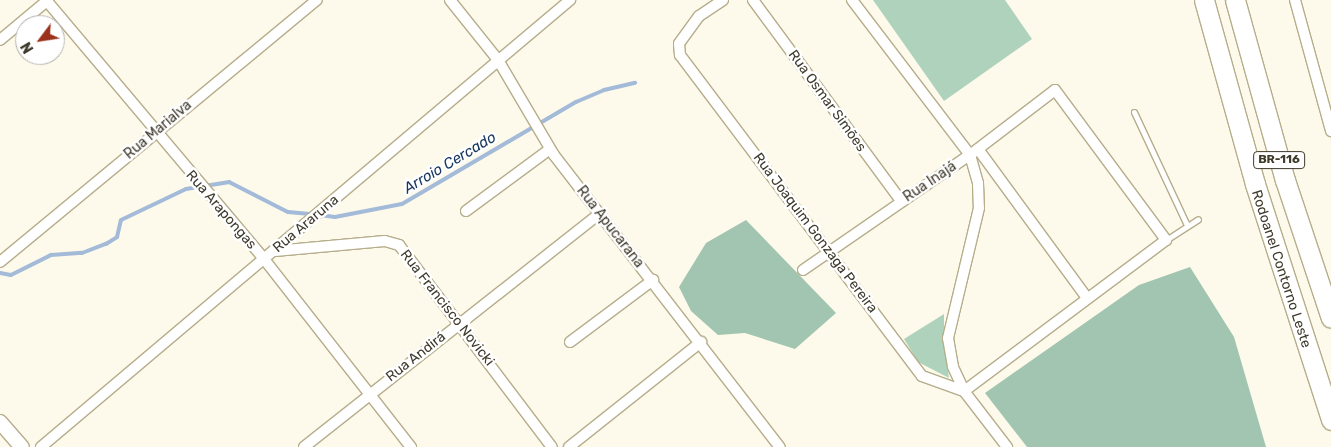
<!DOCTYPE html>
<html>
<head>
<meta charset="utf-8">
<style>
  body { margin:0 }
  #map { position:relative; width:1331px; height:447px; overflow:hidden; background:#fdfaeb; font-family:Rubik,sans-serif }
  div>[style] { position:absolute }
  .green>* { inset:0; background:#afd2bd }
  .forest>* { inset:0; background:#a1c5b0 }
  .stream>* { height:4px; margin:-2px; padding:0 2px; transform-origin:2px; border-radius:2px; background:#a3bad8 }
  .roads { filter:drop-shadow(1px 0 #b6ad8b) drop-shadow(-1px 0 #b6ad8b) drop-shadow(0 1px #b6ad8b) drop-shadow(0 -1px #b6ad8b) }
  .lane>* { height:5px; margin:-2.5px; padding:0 2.5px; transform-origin:2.5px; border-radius:2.5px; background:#fff }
  .street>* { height:10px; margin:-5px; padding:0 5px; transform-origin:5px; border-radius:5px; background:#fff }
  .secondary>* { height:14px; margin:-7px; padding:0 7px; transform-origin:7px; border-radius:7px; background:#fff }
  .highway>* { height:19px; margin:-9.5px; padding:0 9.5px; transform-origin:9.5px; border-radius:9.5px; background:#fff }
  span { translate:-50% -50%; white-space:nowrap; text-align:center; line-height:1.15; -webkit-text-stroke:5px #fff; paint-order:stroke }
  .shield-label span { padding:1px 4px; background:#fff; border:1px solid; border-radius:4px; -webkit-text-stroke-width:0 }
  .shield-label { font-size:12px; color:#3e3a2c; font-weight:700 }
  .street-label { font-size:14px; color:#3e3a2c }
  .water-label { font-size:15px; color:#17375f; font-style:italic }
  .north { position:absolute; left:15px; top:15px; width:50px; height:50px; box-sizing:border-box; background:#fff; border:1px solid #b2b0ab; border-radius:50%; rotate:239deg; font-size:14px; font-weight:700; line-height:20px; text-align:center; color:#3e3a2c }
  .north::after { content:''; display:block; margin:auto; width:18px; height:22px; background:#9b321b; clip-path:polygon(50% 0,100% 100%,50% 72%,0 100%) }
</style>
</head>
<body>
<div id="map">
  <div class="green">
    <div style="clip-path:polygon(873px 0,1005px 0,1032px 39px,944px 101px)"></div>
    <div style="clip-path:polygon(944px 314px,944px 344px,949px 378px,918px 362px,904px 339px)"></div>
  </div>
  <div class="forest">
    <div style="clip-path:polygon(746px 220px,836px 313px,795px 349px,745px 333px,718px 335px,691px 311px,679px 287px,706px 243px)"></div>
    <div style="clip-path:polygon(1190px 267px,1234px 337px,1266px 447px,1027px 447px,985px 393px,1139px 285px)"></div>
  </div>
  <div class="stream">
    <div style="left:320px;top:215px;width:15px;rotate:8deg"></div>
    <div style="left:335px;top:217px;width:68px;rotate:-11deg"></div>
    <div style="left:402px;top:204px;width:202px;rotate:-30.4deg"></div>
    <div style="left:576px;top:102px;width:30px;rotate:-23deg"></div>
    <div style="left:604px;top:90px;width:32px;rotate:-13deg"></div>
    <div style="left:0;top:273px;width:11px;rotate:10deg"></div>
    <div style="left:11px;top:275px;width:45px;rotate:-26.6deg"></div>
    <div style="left:51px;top:255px;width:31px;rotate:-4deg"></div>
    <div style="left:82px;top:253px;width:26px;rotate:-21deg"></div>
    <div style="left:106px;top:244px;width:13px;rotate:-32deg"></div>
    <div style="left:117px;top:237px;width:17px;rotate:-77deg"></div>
    <div style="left:121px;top:220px;width:72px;rotate:-25.5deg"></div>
    <div style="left:186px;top:189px;width:44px;rotate:-9.2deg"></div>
    <div style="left:229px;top:182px;width:66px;rotate:27deg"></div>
    <div style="left:288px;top:212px;width:25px;rotate:5deg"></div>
  </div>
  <div class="roads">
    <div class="lane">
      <div style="left:1134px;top:112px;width:125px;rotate:64.9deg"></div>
      <div style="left:1166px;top:240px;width:38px;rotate:-33deg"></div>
    </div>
    <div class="street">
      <div style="left:46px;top:0;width:339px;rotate:49.9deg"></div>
      <div style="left:264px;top:259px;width:239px;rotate:52deg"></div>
      <div style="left:450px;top:0;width:77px;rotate:51.3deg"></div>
      <div style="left:498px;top:60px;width:110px;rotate:59.5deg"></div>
      <div style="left:554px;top:155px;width:369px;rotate:52.3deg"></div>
      <div style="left:723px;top:0;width:29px;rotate:146deg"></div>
      <div style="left:699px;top:16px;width:34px;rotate:126deg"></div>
      <div style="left:679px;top:44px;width:11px;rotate:85deg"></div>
      <div style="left:680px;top:55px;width:402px;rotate:53deg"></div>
      <div style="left:922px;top:376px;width:45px;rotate:19.7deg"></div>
      <div style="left:753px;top:0;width:250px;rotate:53.6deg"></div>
      <div style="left:852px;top:0;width:195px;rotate:52.7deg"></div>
      <div style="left:970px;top:155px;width:29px;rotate:74deg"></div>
      <div style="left:978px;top:183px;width:25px;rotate:88deg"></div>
      <div style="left:979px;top:208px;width:134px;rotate:103.4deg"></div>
      <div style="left:948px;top:338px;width:29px;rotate:80deg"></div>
      <div style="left:953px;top:367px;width:26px;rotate:65deg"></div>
      <div style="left:964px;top:391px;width:71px;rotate:52.5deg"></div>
      <div style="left:1295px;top:0;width:136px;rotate:74.6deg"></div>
      <div style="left:0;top:40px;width:62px;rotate:-39.8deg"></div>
      <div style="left:978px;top:149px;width:185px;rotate:53.8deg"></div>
      <div style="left:466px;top:211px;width:104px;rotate:-36.4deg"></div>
      <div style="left:275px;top:251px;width:110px;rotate:-5.2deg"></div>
      <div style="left:385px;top:241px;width:15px;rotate:16deg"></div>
      <div style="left:399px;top:245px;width:253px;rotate:52.9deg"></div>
      <div style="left:0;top:262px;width:411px;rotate:-39.6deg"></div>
      <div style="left:803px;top:270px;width:203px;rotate:-34.6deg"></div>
      <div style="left:970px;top:155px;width:107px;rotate:-37.4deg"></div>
      <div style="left:1055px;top:90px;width:187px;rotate:53.5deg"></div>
      <div style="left:1166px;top:240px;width:252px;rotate:143.2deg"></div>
      <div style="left:570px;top:342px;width:104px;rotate:-36.8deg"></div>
      <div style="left:41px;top:447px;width:693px;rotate:-40.2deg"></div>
      <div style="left:304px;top:447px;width:377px;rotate:-38.3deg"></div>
      <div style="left:569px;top:447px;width:169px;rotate:-38.5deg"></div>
    </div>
    <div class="secondary">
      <div style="left:0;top:422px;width:33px;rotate:49deg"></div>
    </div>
    <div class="highway">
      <div style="left:1204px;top:0;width:191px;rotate:74.5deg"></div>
      <div style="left:1255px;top:184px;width:248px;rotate:72.1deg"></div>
      <div style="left:1235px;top:0;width:187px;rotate:74.5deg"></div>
      <div style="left:1285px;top:180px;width:145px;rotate:71.6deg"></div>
    </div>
  </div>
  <div class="shield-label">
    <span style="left:1279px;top:160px">BR-116</span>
  </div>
  <div class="street-label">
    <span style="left:827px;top:101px;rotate:54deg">Rua Osmar Simões</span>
    <span style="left:158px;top:130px;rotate:-40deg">Rua Marialva</span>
    <span style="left:930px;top:182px;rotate:-34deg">Rua Inajá</span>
    <span style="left:221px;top:210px;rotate:49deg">Rua Arapongas</span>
    <span style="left:306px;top:224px;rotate:-40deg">Rua Araruna</span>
    <span style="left:610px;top:227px;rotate:52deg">Rua Apucarana</span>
    <span style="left:815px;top:233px;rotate:53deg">Rua Joaquim Gonzaga Pereira</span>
    <span style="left:1281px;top:269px;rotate:72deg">Rodoanel Contorno Leste</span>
    <span style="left:447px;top:308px;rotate:52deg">Rua Francisco Novicki</span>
    <span style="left:416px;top:357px;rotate:-38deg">Rua Andirá</span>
  </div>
  <div class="water-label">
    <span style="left:450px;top:163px;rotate:-31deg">Arroio Cercado</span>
  </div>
  <div class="north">N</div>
</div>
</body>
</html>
